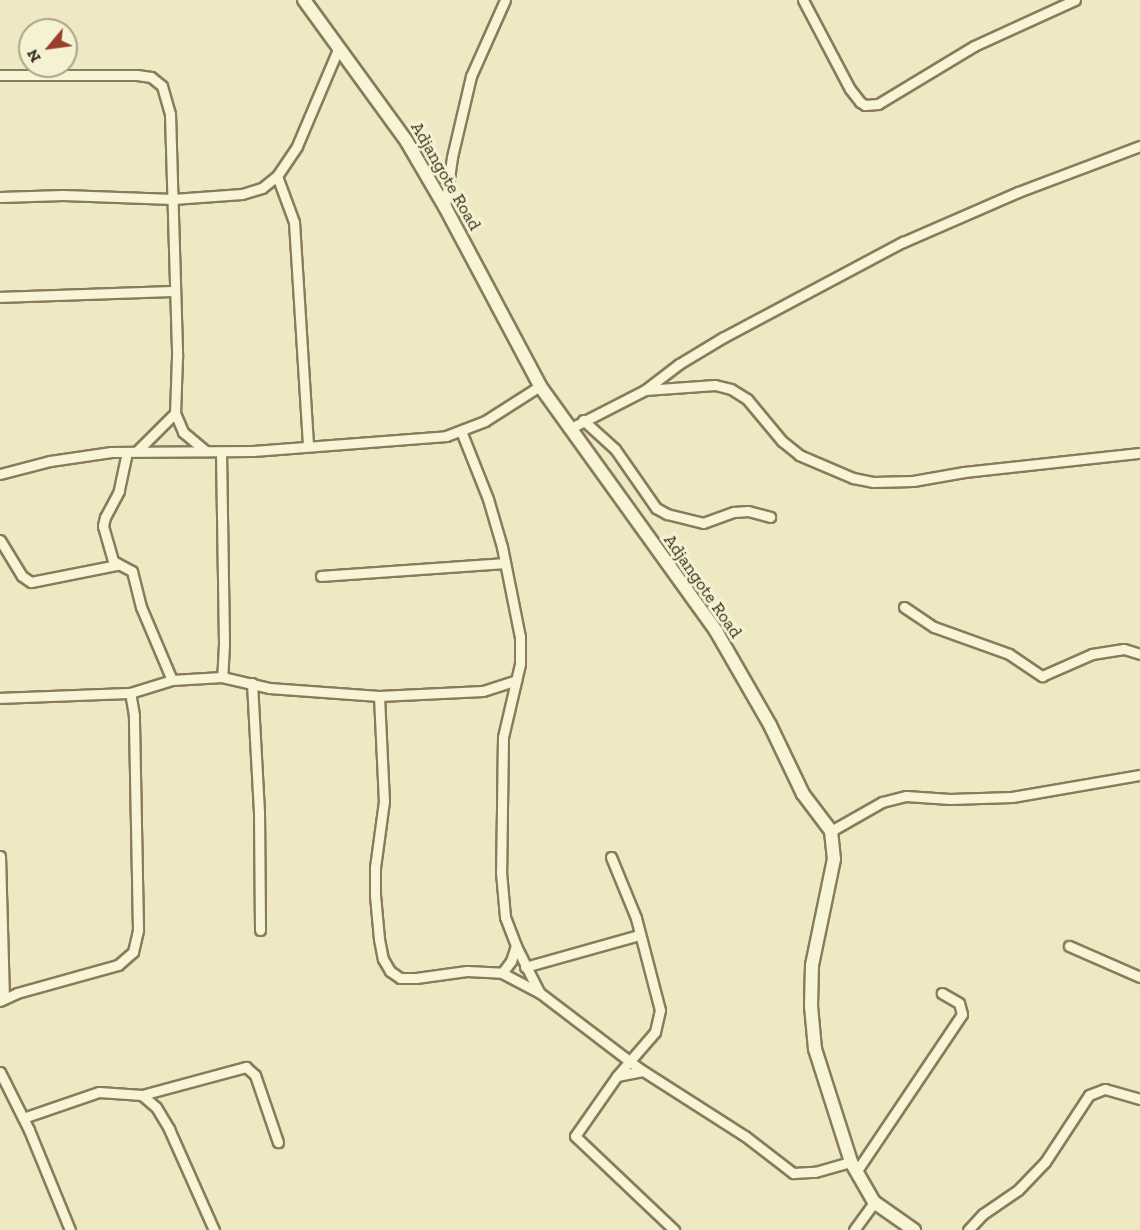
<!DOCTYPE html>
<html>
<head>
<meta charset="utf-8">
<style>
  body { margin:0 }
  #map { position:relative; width:1140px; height:1230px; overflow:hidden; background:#eee9c3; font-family:"Zilla Slab",serif }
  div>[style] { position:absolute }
  .roads { filter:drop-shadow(2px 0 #887c5a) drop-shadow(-2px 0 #887c5a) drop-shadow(0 2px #887c5a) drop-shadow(0 -2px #887c5a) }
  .minor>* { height:9px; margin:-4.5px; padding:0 4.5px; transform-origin:4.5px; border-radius:4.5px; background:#f8f5d7 }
  .tertiary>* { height:12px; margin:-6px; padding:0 6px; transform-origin:6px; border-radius:6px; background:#f8f5d7 }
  span { translate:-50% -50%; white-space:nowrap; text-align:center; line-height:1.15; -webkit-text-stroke:6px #f5f2d3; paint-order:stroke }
  .street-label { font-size:18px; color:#38301e }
  .north { position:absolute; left:18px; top:18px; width:60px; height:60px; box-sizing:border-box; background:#f5f2d3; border:2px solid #a9a48b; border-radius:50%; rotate:241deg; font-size:16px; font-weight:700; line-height:24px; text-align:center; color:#38301e }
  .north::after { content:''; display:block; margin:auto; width:21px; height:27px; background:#96402b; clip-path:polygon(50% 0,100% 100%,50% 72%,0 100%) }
</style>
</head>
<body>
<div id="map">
  <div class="roads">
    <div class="minor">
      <div style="left:803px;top:0;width:101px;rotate:62.2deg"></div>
      <div style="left:850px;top:89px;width:16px;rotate:52deg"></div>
      <div style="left:860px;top:102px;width:6px;rotate:31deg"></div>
      <div style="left:865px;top:105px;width:13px;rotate:-4deg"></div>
      <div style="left:878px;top:104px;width:112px;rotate:-31.1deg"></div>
      <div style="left:974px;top:46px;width:111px;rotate:-24.5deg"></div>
      <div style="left:0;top:75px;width:137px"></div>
      <div style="left:137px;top:75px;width:14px;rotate:8deg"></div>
      <div style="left:151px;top:77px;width:14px;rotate:39deg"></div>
      <div style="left:162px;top:86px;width:29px;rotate:74deg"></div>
      <div style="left:170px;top:114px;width:243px;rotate:88.3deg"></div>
      <div style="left:177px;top:357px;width:56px;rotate:92deg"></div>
      <div style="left:175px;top:413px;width:21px;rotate:67deg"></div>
      <div style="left:183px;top:432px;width:30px;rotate:40deg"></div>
      <div style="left:277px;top:176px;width:49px;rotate:69.7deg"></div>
      <div style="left:294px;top:222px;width:223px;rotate:86.4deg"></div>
      <div style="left:0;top:197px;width:63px;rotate:-1.8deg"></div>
      <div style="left:63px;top:195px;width:110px;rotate:2.1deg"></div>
      <div style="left:173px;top:199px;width:69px;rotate:-4.1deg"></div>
      <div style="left:242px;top:194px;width:21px;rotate:-17deg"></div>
      <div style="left:262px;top:188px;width:19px;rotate:-39deg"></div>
      <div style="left:277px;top:176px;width:36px;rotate:-56deg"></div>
      <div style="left:297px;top:146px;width:108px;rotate:-67deg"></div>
      <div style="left:445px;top:207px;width:50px;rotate:-82deg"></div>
      <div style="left:452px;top:157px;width:83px;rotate:-76.8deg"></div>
      <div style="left:471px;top:76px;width:83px;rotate:-65.9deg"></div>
      <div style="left:0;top:297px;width:175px;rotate:-2deg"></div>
      <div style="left:645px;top:390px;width:70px;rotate:-4.1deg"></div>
      <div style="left:715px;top:385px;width:16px;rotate:14deg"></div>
      <div style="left:731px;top:389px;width:19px;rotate:32deg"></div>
      <div style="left:747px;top:399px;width:55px;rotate:50.2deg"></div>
      <div style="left:782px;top:441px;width:22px;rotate:39deg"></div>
      <div style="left:799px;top:455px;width:59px;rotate:23.1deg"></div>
      <div style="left:853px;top:478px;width:20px;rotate:11deg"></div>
      <div style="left:873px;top:482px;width:40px;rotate:-1.4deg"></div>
      <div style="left:913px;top:481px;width:52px;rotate:-10deg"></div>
      <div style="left:964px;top:472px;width:177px;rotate:-6.2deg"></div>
      <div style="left:583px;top:420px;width:43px;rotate:42.2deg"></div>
      <div style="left:615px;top:449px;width:72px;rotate:55.2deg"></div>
      <div style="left:656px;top:508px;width:13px;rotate:29deg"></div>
      <div style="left:667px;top:514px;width:37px;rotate:14deg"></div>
      <div style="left:703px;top:523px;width:33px;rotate:-20deg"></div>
      <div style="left:734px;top:512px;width:14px;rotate:-4deg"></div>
      <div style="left:748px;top:511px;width:23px;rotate:15deg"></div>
      <div style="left:569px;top:429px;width:85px;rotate:-27.2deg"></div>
      <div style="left:645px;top:390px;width:43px;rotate:-37.4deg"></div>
      <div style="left:679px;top:364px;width:52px;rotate:-31deg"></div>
      <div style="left:724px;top:337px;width:203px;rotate:-28deg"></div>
      <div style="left:903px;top:242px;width:125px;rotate:-23.5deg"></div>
      <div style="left:1018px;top:192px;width:130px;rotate:-20.7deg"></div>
      <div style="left:461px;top:431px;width:73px;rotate:68.3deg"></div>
      <div style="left:488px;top:499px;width:50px;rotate:73.7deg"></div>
      <div style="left:502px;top:547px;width:92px;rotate:78.7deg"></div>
      <div style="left:520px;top:637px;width:27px;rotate:90deg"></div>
      <div style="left:520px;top:664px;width:75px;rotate:103.1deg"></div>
      <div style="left:503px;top:737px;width:135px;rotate:90.8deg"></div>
      <div style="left:501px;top:872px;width:45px;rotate:84.9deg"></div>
      <div style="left:505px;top:917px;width:31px;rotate:69deg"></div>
      <div style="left:516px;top:946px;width:51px;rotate:63.4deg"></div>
      <div style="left:137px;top:451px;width:54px;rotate:-45deg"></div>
      <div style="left:127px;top:452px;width:40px;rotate:102deg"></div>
      <div style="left:119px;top:491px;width:30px;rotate:118deg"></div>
      <div style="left:105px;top:517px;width:9px;rotate:103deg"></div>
      <div style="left:103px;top:526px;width:36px;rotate:74deg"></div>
      <div style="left:113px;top:561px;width:21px;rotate:28deg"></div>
      <div style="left:132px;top:571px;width:37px;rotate:76deg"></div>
      <div style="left:141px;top:607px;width:79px;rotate:67deg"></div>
      <div style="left:221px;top:452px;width:192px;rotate:89.1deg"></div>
      <div style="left:224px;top:644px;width:33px;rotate:93deg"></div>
      <div style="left:0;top:474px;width:52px;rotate:-14.6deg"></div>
      <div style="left:50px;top:461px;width:62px;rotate:-8.4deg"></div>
      <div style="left:111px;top:452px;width:142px;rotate:-0.4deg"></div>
      <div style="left:253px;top:451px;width:194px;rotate:-4.4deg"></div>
      <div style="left:446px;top:436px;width:42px;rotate:-21deg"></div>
      <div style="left:485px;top:421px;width:65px;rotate:-32.5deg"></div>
      <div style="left:0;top:540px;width:42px;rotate:58.6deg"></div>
      <div style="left:22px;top:576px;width:11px;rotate:34deg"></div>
      <div style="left:31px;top:582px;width:88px;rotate:-11.2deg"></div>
      <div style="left:321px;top:576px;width:184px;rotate:-4deg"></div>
      <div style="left:904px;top:607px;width:36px;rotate:34deg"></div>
      <div style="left:934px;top:627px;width:80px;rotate:19.8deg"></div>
      <div style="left:1009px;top:654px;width:40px;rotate:34deg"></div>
      <div style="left:1042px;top:676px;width:55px;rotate:-23.7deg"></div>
      <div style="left:1092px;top:654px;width:32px;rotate:-9deg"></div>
      <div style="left:1124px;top:649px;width:17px;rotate:17deg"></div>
      <div style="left:252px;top:683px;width:129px;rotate:86.9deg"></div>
      <div style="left:259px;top:812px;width:118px;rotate:89.5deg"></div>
      <div style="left:379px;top:696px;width:105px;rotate:87.3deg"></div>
      <div style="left:384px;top:801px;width:68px;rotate:97.7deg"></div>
      <div style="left:375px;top:868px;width:27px;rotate:90deg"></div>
      <div style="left:375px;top:895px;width:44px;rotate:84.8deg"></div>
      <div style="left:379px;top:939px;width:20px;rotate:79deg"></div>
      <div style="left:383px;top:959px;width:14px;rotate:60deg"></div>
      <div style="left:390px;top:971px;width:12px;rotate:35deg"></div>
      <div style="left:400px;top:978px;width:16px"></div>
      <div style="left:416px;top:978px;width:51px;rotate:-7.8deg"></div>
      <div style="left:467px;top:971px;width:35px;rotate:3deg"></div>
      <div style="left:502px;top:973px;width:43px;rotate:27.8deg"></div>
      <div style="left:540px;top:993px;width:122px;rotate:37.3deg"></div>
      <div style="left:637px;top:1067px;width:128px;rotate:32.6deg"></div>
      <div style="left:745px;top:1136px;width:61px;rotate:37.6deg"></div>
      <div style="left:793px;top:1173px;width:22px;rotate:-3deg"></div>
      <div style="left:815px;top:1172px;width:37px;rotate:-16deg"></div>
      <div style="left:0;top:698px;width:130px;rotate:-2.2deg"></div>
      <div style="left:831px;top:831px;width:59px;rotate:-29.6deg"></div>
      <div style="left:882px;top:802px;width:25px;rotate:-14deg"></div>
      <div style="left:906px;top:796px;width:44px;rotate:3.9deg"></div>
      <div style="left:950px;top:799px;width:62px;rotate:-1.8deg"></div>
      <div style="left:1012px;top:797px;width:130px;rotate:-9.8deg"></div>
      <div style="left:0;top:856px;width:143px;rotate:88.4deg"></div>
      <div style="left:611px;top:857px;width:66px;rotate:67.7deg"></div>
      <div style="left:636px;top:918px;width:95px;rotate:75.4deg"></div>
      <div style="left:660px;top:1010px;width:23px;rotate:103deg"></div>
      <div style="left:655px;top:1032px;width:58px;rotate:130.8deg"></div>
      <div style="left:617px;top:1076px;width:73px;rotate:125deg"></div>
      <div style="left:575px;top:1136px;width:137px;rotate:43.5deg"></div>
      <div style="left:1069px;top:946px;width:77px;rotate:23.6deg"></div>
      <div style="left:525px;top:967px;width:118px;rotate:-15.7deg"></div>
      <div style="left:502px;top:973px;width:15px;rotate:-53deg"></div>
      <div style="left:511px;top:961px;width:16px;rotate:-72deg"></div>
      <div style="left:0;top:1001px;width:19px;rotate:-25deg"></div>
      <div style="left:17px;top:993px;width:105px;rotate:-15.5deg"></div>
      <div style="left:118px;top:965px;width:20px;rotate:-41deg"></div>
      <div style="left:133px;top:952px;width:23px;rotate:-77deg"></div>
      <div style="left:138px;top:930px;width:215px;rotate:-91.1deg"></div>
      <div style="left:134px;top:715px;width:22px;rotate:-100deg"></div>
      <div style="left:130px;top:693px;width:44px;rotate:-17.2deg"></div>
      <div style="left:172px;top:680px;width:50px;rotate:-3.4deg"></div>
      <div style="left:222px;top:677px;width:48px;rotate:13.2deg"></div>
      <div style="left:269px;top:688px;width:110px;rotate:4.2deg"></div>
      <div style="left:379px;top:696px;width:104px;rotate:-2.8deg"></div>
      <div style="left:483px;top:691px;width:35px;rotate:-18deg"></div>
      <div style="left:0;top:1072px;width:65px;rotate:63.4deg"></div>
      <div style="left:29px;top:1130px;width:108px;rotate:67.7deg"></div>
      <div style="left:617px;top:1076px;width:26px;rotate:-11deg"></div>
      <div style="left:142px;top:1095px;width:108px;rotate:-15.1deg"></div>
      <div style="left:246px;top:1067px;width:12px;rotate:42deg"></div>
      <div style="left:255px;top:1075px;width:71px;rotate:71.1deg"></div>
      <div style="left:23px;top:1118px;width:80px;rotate:-18.9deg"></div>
      <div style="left:99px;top:1092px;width:43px;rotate:4deg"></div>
      <div style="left:142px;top:1095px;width:18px;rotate:41deg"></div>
      <div style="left:156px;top:1107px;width:26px;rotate:59deg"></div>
      <div style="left:169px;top:1129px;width:111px;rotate:66deg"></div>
      <div style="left:856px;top:1172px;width:190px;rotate:-56.1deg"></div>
      <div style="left:962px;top:1014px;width:11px;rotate:-105deg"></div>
      <div style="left:959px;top:1003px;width:20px;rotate:-150deg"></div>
      <div style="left:854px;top:1230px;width:34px;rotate:-54deg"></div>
      <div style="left:968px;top:1230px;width:22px;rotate:-47deg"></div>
      <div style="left:983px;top:1214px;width:42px;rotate:-34.4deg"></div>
      <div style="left:1018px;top:1190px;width:39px;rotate:-46deg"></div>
      <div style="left:1045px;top:1162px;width:80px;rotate:-56.7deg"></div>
      <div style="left:1089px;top:1095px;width:17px;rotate:-21deg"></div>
      <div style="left:1105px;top:1089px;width:36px;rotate:16deg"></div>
    </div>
    <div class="tertiary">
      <div style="left:304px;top:0;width:175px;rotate:54deg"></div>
      <div style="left:407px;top:142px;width:75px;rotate:59.7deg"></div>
      <div style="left:445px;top:207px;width:203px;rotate:62deg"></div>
      <div style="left:540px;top:386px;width:302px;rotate:54.3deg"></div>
      <div style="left:716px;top:631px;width:108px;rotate:60.1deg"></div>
      <div style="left:770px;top:725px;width:76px;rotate:64.4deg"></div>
      <div style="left:803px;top:794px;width:46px;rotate:52.9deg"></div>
      <div style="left:831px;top:831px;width:28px;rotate:84deg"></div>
      <div style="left:834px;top:859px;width:108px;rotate:101.7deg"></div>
      <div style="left:812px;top:965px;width:41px;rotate:91.4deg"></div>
      <div style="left:811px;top:1006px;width:43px;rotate:84.7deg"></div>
      <div style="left:815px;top:1049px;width:119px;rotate:72.3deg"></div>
      <div style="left:851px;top:1162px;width:46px;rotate:60.1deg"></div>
      <div style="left:874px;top:1202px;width:49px;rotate:35deg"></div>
    </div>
  </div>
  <div class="street-label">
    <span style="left:446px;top:176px;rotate:60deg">Adjangote Road</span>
    <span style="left:703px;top:586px;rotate:55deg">Adjangote Road</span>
  </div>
  <div class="north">N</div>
</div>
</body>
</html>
